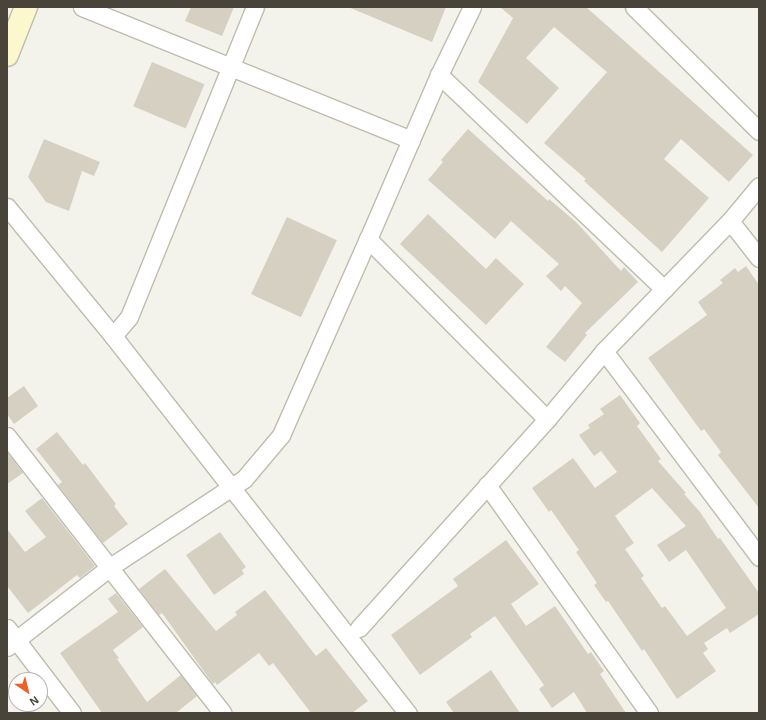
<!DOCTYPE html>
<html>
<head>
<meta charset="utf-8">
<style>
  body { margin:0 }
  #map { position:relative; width:766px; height:720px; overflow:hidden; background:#f4f3eb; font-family:Arial,sans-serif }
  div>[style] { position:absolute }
  .building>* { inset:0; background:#d5d0c1; transform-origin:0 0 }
  .roads { filter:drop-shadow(1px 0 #bfbcae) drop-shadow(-1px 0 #bfbcae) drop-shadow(0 1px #bfbcae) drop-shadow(0 -1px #bfbcae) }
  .minor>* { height:17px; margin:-8.5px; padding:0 8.5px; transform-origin:8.5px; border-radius:8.5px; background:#fff }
  .secondary>* { height:22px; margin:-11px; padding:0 11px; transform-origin:11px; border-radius:11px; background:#fcf7cd }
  span { translate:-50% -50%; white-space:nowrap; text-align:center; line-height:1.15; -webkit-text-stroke:3px #fff; paint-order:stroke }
  .frame { position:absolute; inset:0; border:8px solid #484439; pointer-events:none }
  .north { position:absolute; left:8px; top:672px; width:40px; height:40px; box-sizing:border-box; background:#fff; border:1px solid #b6b4b0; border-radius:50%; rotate:145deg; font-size:11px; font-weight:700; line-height:16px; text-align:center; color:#484439 }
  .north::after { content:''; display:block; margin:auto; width:14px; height:18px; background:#ed6029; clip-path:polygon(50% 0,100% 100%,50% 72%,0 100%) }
</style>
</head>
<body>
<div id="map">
  <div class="building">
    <div style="clip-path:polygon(191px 7px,234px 7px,222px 36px,185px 21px)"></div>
    <div style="clip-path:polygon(348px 7px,446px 7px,432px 42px)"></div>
    <div style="clip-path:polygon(500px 7px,586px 7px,753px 155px,729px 182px,681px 139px,664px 159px,709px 198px,662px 252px,584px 181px,586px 179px,544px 143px,607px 72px,554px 27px,526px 58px,559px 88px,527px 124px,478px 82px,513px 18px)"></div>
    <div style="left:152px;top:62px;width:57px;height:48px;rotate:23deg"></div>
    <div style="clip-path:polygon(468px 129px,548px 201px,549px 199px,576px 222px,621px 271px,624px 267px,638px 282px,585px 333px,587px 335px,565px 362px,546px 347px,582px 303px,565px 286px,561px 291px,546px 276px,559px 264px,511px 221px,495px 239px,428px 180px,443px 162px,441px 160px)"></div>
    <div style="clip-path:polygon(44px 139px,100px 162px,94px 176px,82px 171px,69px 211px,46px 202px,28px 177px)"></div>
    <div style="clip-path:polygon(428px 214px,486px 269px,496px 258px,524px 284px,486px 325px,400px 244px)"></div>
    <div style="left:287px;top:217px;width:55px;height:85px;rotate:25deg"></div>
    <div style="clip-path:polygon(746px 266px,759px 285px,759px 508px,718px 455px,721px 452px,704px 429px,701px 431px,648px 358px,707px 315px,698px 302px,723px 283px,720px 280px,735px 268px,738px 272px)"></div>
    <div style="clip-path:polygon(24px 386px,38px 406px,14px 424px,7px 414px,7px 398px)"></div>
    <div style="clip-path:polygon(evenodd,620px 395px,640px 423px,637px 426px,661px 459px,658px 461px,686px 493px,684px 494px,700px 512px,718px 539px,720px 538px,759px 593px,759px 614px,730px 633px,727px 628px,704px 643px,708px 649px,703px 653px,716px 671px,677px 699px,644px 649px,642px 651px,608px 601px,606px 602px,594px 585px,597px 583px,576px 552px,579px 550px,551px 510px,549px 512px,532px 488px,573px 458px,595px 488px,617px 472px,601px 451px,594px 456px,579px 435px,590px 428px,588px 425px,604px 414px,600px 409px,620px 395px,652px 488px,686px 526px,657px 545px,669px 562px,686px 550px,726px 608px,687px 636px,665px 606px,662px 608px,641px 578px,644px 576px,625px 549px,634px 543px,615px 516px,652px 488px)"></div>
    <div style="clip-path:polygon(57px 432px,83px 465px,85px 463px,116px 504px,114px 506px,128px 524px,103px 543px,58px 485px,62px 482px,36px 449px)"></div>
    <div style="clip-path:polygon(7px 452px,23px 473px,7px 484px)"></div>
    <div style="clip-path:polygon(42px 498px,95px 566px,80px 578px,77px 575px,28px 613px,7px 586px,7px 529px,25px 552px,46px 537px,25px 511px)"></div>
    <div style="clip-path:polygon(220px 532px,246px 567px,242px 570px,244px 574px,214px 595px,186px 555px)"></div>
    <div style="clip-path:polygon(506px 540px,539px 584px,511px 604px,526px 626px,555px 606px,588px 654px,591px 652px,604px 671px,600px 674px,626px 713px,587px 713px,574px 692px,552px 708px,539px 689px,544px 685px,495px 616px,470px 634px,472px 637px,420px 675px,391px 635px,458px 586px,453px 579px)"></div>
    <div style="clip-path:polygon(165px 569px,216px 631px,237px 615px,235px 612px,265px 590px,316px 656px,326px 648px,368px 701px,352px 713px,311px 713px,273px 663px,269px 666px,259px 653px,217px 685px,215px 682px,213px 684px,162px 613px,159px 615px,139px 589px)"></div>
    <div style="clip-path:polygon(116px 593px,143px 627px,113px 650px,119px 658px,117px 659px,147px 702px,181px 675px,197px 696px,176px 713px,102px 713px,60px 653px,118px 612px,108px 599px)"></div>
    <div style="clip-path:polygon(491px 670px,520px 713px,454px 713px,446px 702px)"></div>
  </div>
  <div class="roads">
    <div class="minor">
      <div style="left:82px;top:7px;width:355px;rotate:22deg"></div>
      <div style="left:472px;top:7px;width:76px;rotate:115.9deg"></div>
      <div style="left:439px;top:75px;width:179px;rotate:113.4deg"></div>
      <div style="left:368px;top:239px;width:254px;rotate:45.2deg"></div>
      <div style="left:634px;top:7px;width:176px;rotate:44.8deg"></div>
      <div style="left:7px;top:207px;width:167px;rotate:50.6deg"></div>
      <div style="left:113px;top:336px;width:479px;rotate:52deg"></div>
      <div style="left:730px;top:221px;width:47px;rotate:51.9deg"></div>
      <div style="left:664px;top:289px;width:95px;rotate:-45.9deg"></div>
      <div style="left:730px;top:221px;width:45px;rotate:-50.4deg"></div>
      <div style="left:113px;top:336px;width:25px;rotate:-50deg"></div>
      <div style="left:129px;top:317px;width:335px;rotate:-67.9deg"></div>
      <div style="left:604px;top:351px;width:258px;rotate:53deg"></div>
      <div style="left:7px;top:436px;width:351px;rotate:52.1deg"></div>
      <div style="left:487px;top:485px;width:280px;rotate:54.6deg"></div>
      <div style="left:7px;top:628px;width:107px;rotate:52.6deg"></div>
      <div style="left:359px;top:628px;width:281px;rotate:-48deg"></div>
      <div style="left:547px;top:419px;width:89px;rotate:-50deg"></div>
      <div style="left:604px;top:351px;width:86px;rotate:-45.9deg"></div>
      <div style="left:664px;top:289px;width:311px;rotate:-136.4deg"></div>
      <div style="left:7px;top:647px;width:130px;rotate:-37.8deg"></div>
      <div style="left:110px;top:567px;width:160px;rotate:-33.3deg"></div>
      <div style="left:244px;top:479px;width:57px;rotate:-49.9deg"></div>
      <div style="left:281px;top:435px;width:214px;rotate:-66.1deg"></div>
    </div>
    <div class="secondary">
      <div style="left:7px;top:55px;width:52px;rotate:-68.4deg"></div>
    </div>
  </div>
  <div class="frame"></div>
  <div class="north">N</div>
</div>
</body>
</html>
